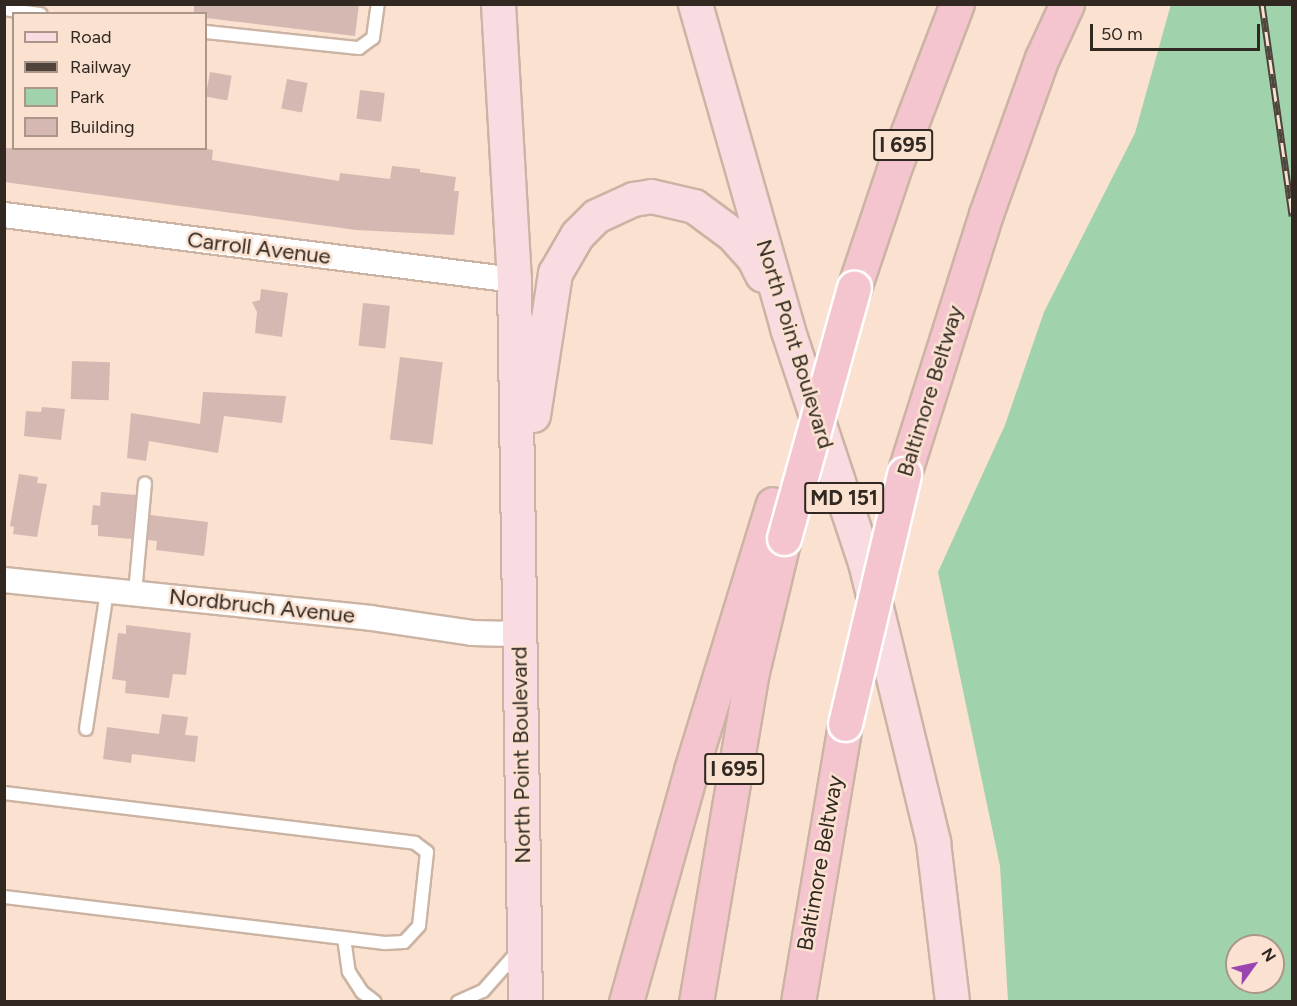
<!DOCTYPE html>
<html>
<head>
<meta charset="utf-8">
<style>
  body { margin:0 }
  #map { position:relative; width:1297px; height:1006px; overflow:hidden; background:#fae1d0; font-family:Figtree,sans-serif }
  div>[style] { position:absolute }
  .green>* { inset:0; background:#a0d3ac }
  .building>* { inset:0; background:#d6b8b2; transform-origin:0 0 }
  .roads { filter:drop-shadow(2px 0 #cbb4a3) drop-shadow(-2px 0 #cbb4a3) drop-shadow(0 2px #cbb4a3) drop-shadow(0 -2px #cbb4a3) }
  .service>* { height:12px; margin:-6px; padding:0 6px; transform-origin:6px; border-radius:6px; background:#fff }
  .minor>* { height:24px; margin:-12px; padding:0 12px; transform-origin:12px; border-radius:12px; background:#fff }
  .primary>* { height:33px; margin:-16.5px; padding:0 16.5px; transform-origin:16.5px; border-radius:16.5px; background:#f9dce2 }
  .motorway>* { height:33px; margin:-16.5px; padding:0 16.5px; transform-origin:16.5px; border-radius:16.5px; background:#f5c5cf }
  .rail>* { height:7px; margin-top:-3.5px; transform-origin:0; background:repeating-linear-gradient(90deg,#fae1d0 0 14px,#4f433c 0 28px); box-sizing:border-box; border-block:2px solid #4f433c }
  .bridges { filter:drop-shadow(2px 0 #fff) drop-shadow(-2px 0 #fff) drop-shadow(0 2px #fff) drop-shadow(0 -2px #fff) }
  .motorway-bridge>* { height:33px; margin:-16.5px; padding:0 16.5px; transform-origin:16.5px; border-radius:16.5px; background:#f5c5cf }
  span { translate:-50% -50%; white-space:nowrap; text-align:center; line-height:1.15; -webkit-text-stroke:5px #fae1d0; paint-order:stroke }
  .shield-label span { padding:2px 4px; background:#fae1d0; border:2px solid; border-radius:4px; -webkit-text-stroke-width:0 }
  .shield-label { font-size:21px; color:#312822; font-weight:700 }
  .street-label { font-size:22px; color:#312822 }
  .frame { position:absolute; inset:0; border:6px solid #312822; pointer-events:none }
  .legend { position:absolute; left:12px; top:12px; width:195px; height:138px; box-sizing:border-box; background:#fae1d0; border:2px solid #aa978a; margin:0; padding:8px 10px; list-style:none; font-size:18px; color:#312822 }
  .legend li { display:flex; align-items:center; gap:12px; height:30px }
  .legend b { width:30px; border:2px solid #aa978a }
  .north { position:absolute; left:1225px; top:934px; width:60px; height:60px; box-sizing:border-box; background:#fae1d0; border:2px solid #aa978a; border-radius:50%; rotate:57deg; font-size:16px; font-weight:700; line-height:24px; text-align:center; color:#312822 }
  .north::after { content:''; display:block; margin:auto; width:21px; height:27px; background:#9b45b2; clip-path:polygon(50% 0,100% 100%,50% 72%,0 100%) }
  .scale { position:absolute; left:1090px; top:24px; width:170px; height:27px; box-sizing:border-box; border:3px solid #312822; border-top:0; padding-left:8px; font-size:18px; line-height:21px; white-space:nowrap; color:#312822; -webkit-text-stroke:4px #fae1d0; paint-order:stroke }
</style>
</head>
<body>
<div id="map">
  <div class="green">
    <div style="clip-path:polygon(evenodd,1171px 4px,1292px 5px,1292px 1001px,1008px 1001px,1000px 866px,938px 572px,1005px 425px,1044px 312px,1135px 133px,1171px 4px,1237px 946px,1273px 946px,1273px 982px,1237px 982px,1237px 946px)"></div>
  </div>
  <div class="building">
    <div style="clip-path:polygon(194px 4px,359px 4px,355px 36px,206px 18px,206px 14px,194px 14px)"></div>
    <div style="left:210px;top:72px;width:22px;height:25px;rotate:10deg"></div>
    <div style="left:287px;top:79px;width:21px;height:30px;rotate:11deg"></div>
    <div style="left:360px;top:90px;width:25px;height:29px;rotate:7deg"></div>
    <div style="clip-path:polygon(4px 148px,203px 148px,213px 150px,212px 160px,339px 181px,340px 173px,390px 179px,392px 166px,420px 169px,420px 172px,456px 177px,454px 191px,459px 191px,454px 235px,356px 230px,4px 182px)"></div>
    <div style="clip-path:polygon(261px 289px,288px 293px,282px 337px,255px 333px,257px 312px,252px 302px,260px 300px)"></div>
    <div style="left:363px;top:303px;width:27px;height:43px;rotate:6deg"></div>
    <div style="left:400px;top:357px;width:43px;height:83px;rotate:7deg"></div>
    <div style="left:72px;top:361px;width:38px;height:38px;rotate:2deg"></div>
    <div style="clip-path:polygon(203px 392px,286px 396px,282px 423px,224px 416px,218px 453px,149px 441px,146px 461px,127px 458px,131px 413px,200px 424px)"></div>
    <div style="clip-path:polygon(42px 407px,65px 409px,61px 440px,24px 436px,26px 411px,41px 412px)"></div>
    <div style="clip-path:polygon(19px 474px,38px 477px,37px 483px,47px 484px,37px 537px,13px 534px,14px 527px,10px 526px)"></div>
    <div style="clip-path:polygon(101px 492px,136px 495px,132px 539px,98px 536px,98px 525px,91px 525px,93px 505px,100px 506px)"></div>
    <div style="clip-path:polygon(150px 515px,208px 522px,204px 556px,156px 550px,157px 541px,148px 540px)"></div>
    <div style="clip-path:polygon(126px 625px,191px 633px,186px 675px,173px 674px,169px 698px,125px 693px,126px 681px,112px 679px,118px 633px,126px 634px)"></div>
    <div style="clip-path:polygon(162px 714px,188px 717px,185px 735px,198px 736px,195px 762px,132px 754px,131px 763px,103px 759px,107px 727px,159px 734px)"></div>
  </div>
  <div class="roads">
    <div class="service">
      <div style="left:4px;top:9px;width:37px;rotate:8deg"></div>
      <div style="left:206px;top:32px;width:154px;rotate:6deg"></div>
      <div style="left:359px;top:48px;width:17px;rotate:-36deg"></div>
      <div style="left:373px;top:38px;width:34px;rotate:-82deg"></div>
      <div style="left:135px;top:593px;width:110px;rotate:-84.8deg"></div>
      <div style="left:86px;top:729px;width:140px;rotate:-81.3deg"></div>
      <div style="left:4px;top:793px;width:414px;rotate:6.9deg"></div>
      <div style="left:415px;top:843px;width:15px;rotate:37deg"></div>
      <div style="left:427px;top:852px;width:74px;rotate:96.2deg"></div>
      <div style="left:419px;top:926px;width:22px;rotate:133deg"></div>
      <div style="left:404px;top:942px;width:19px;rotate:177deg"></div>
      <div style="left:385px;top:943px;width:384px;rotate:-173.1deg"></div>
      <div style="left:344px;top:938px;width:34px;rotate:82deg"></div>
      <div style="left:349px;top:972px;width:24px;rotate:57deg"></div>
      <div style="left:362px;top:992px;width:16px;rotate:38deg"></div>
      <div style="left:458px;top:1002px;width:27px;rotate:-24deg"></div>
      <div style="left:483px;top:991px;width:55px;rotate:-48.7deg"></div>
    </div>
    <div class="minor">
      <div style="left:4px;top:215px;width:514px;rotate:7.26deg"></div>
      <div style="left:4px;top:580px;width:369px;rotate:5.9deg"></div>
      <div style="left:371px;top:618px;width:102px;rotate:8.4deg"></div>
      <div style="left:472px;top:633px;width:47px;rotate:1.2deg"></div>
    </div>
    <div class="primary">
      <div style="left:498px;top:4px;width:276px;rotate:86.7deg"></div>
      <div style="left:514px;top:280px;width:722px;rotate:89.13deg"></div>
      <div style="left:695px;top:4px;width:337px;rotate:74.1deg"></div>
      <div style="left:787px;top:328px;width:247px;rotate:71.6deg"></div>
      <div style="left:865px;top:562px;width:288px;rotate:76.3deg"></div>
      <div style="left:933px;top:842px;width:161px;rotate:83.2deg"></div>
      <div style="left:533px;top:415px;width:144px;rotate:-81.2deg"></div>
      <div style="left:555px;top:273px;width:44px;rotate:-59.9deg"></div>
      <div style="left:577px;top:235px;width:27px;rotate:-45deg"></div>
      <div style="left:596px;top:216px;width:41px;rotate:-24.7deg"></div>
      <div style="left:633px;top:199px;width:18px;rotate:-9deg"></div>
      <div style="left:651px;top:196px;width:44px;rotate:13.1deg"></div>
      <div style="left:694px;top:206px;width:47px;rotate:36.4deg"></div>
      <div style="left:732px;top:234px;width:31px;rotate:48deg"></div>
      <div style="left:753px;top:257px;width:20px;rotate:63deg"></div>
    </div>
    <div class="motorway">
      <div style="left:854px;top:288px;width:129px;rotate:-71.4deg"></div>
      <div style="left:895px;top:166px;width:173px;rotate:-69.1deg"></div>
      <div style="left:904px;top:474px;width:273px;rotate:-72.5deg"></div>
      <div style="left:986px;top:214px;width:166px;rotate:-70.3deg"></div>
      <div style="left:1042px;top:58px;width:60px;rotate:-65.2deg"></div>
      <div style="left:626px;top:1002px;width:241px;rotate:-74.3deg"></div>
      <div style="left:691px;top:770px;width:278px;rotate:-72.9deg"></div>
      <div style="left:696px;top:1002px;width:335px;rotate:-80.4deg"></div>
      <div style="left:752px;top:672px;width:138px;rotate:-76.6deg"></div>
      <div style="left:798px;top:1002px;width:282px;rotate:-80.4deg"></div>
    </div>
  </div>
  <div class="rail">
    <div style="left:1262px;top:4px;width:214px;rotate:81.9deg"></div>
  </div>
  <div class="bridges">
    <div class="motorway-bridge">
      <div style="left:784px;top:538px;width:260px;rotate:-74.4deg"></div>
      <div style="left:845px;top:724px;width:257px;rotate:-76.7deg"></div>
    </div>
  </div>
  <div class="shield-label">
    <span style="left:903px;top:145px">I 695</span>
    <span style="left:844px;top:498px">MD 151</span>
    <span style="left:734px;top:769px">I 695</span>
  </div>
  <div class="street-label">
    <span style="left:259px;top:248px;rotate:7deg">Carroll Avenue</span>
    <span style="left:795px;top:344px;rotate:73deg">North Point Boulevard</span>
    <span style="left:930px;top:391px;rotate:-73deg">Baltimore Beltway</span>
    <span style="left:262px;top:606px;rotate:6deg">Nordbruch Avenue</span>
    <span style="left:521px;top:755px;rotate:-91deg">North Point Boulevard</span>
    <span style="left:820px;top:863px;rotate:-80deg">Baltimore Beltway</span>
  </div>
  <div class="frame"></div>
  <ul class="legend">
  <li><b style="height:8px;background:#f9dce2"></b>Road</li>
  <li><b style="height:8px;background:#4f433c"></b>Railway</li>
  <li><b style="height:16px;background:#a0d3ac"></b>Park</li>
  <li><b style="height:16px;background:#d6b8b2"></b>Building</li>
  </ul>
  <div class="north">N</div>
  <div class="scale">50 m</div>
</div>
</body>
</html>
